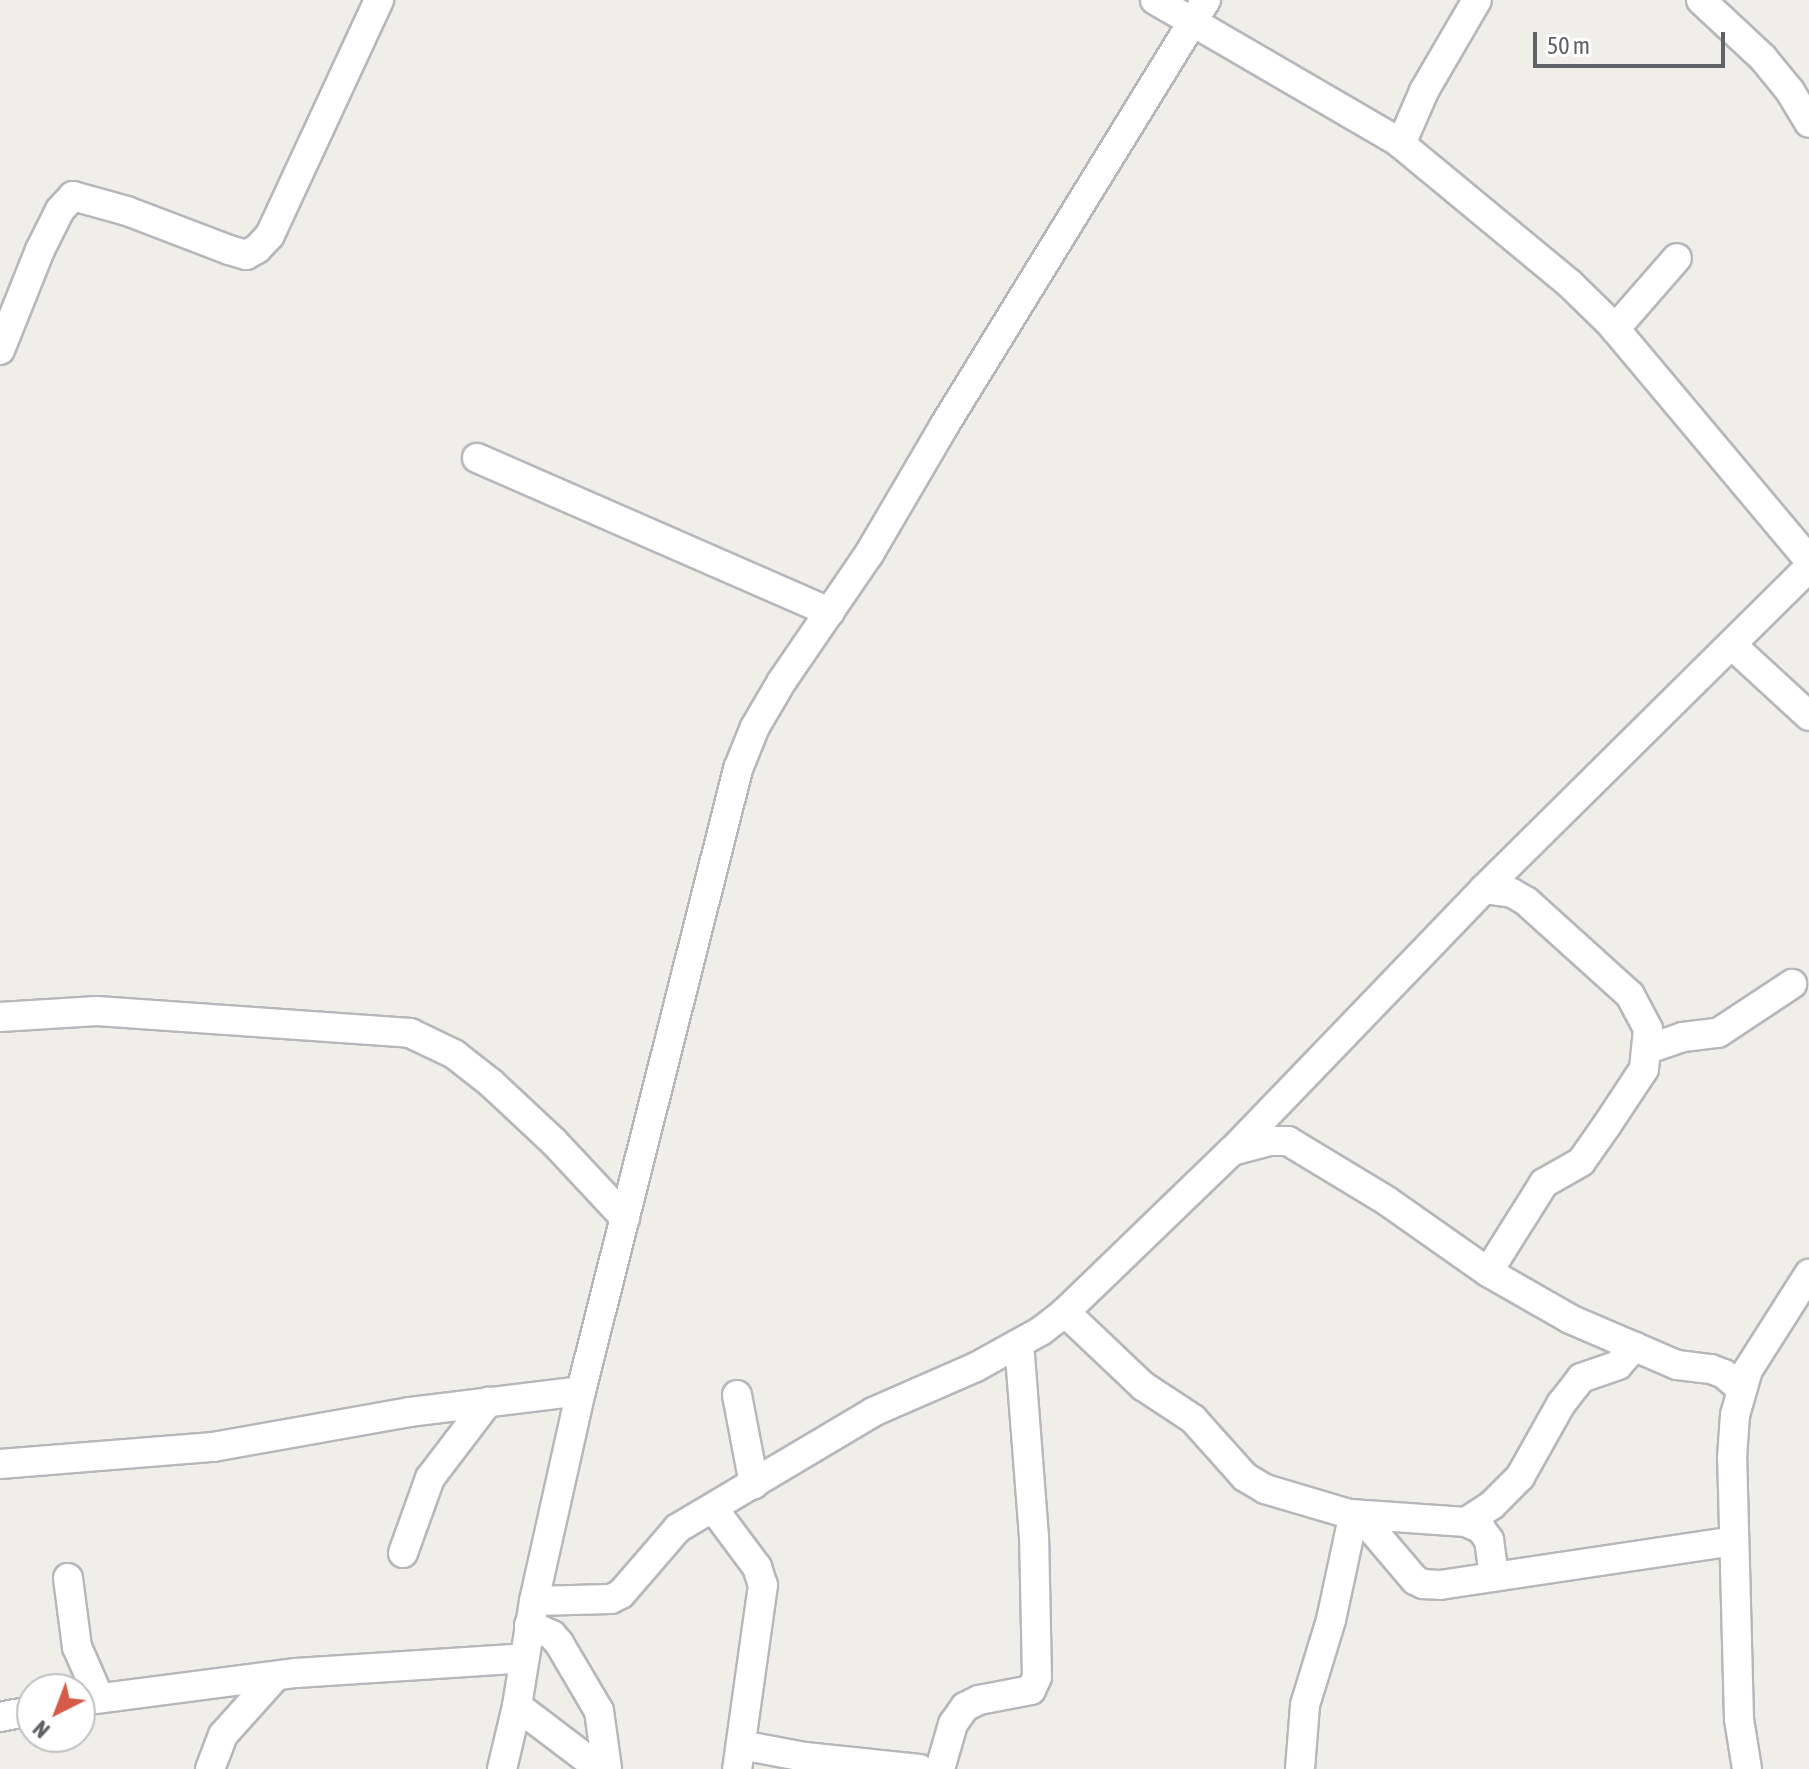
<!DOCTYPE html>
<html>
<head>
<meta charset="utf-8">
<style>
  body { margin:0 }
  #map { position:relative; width:1809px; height:1769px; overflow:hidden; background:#efeee8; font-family:"Asap Condensed",sans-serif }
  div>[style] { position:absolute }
  .roads { filter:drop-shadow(2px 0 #b5b7bb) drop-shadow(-2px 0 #b5b7bb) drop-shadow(0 2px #b5b7bb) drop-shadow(0 -2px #b5b7bb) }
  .minor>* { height:28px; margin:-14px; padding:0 14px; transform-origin:14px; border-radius:14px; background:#fff }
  span { translate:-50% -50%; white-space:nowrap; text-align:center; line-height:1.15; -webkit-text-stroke:8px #fff; paint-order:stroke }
  .north { position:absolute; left:16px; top:1673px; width:80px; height:80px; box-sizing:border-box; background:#fff; border:2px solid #bfc0c2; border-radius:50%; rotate:222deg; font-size:22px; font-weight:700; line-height:32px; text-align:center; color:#5f6266 }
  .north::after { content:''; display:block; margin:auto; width:28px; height:36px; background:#d65c47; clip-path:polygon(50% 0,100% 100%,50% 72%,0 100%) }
  .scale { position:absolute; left:1533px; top:32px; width:192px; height:36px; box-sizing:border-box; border:4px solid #5f6266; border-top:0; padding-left:10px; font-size:24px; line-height:28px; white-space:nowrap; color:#5f6266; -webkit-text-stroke:6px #fff; paint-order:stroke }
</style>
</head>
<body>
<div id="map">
  <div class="roads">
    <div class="minor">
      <div style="left:1155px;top:0;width:279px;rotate:30.2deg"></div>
      <div style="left:1396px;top:140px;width:226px;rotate:39.6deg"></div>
      <div style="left:1570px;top:284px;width:57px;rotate:44.3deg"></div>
      <div style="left:1611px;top:324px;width:308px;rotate:50deg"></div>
      <div style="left:1701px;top:0;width:85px;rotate:43.1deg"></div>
      <div style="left:1763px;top:58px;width:43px;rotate:50.7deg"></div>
      <div style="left:1790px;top:91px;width:37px;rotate:59deg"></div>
      <div style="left:1401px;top:144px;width:58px;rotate:-66.5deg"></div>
      <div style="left:1424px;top:91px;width:105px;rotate:-59.8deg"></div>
      <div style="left:1615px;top:329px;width:94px;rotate:-48.9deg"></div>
      <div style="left:0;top:350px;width:108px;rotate:-68.2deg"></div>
      <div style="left:40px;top:250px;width:45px;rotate:-63.4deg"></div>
      <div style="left:60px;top:210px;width:19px;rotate:-47deg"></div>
      <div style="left:73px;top:196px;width:56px;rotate:15.5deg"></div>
      <div style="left:127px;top:211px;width:109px;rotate:20.9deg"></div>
      <div style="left:229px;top:250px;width:18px;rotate:16deg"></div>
      <div style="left:246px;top:255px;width:13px;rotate:-29deg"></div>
      <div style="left:257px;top:249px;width:19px;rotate:-47deg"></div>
      <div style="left:270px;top:235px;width:259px;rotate:-65.1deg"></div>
      <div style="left:477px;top:458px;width:385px;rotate:23.6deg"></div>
      <div style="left:1733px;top:646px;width:103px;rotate:42.6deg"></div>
      <div style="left:1484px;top:889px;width:28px;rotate:8deg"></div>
      <div style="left:1512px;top:893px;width:16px;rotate:30deg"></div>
      <div style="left:1526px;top:901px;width:140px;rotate:42.1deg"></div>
      <div style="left:1630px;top:995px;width:38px;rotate:62deg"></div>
      <div style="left:1648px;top:1029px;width:40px;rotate:95.7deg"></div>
      <div style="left:1644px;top:1069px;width:67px;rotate:123.5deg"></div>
      <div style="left:1607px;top:1125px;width:45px;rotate:125.1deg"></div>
      <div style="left:1581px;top:1162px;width:43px;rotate:150.4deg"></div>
      <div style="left:1544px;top:1183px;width:105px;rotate:122.2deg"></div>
      <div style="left:0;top:1017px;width:97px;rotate:-3.5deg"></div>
      <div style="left:97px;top:1011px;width:314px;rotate:4deg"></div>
      <div style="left:410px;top:1033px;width:49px;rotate:25.5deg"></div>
      <div style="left:454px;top:1054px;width:47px;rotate:38.1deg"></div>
      <div style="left:491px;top:1083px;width:86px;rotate:43.1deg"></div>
      <div style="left:554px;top:1142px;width:104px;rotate:46.9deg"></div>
      <div style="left:1648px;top:1049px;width:37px;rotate:-19deg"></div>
      <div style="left:1683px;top:1037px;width:35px;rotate:-7deg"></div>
      <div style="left:1718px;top:1033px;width:89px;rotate:-33.5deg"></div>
      <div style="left:1232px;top:1151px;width:39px;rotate:-15deg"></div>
      <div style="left:1270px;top:1141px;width:18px"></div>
      <div style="left:1288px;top:1141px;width:116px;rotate:31.2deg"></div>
      <div style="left:1387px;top:1201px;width:123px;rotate:35.1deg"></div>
      <div style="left:1488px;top:1272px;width:95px;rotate:29.8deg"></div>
      <div style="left:1570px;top:1319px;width:116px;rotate:23.3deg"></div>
      <div style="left:1677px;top:1365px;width:34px;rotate:7deg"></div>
      <div style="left:1711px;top:1369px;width:14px;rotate:21deg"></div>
      <div style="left:1724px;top:1374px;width:23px;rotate:41deg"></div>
      <div style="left:1065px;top:1312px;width:108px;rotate:43.5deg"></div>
      <div style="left:1143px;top:1386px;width:60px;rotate:33.4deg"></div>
      <div style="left:1193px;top:1419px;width:78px;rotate:48.1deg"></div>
      <div style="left:1245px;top:1477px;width:23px;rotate:31deg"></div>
      <div style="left:1265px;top:1489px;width:84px;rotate:16.5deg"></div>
      <div style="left:1346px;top:1513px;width:26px;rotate:29deg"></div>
      <div style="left:1369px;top:1526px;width:71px;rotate:49.6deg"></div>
      <div style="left:1415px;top:1580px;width:9px;rotate:27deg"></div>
      <div style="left:1423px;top:1584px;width:17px;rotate:3deg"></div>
      <div style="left:1440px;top:1585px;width:296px;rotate:-8.5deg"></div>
      <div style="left:737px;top:1395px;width:91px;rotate:79.2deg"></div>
      <div style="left:0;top:1464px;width:214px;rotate:-4.6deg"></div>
      <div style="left:213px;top:1447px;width:200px;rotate:-10.1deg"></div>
      <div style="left:410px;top:1412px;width:172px;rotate:-7deg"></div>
      <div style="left:713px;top:1508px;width:74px;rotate:53.3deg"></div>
      <div style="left:757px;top:1567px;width:19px;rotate:72deg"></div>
      <div style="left:763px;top:1585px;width:186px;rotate:98deg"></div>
      <div style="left:1351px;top:1514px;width:115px;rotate:4deg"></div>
      <div style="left:1466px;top:1522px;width:17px;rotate:25deg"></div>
      <div style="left:1481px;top:1529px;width:14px;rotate:54deg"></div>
      <div style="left:1489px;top:1540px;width:37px;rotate:82deg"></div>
      <div style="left:1466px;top:1522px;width:31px;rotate:-33deg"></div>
      <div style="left:1492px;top:1505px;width:40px;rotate:-45deg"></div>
      <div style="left:1520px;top:1477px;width:84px;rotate:-60.7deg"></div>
      <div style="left:1561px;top:1404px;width:33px;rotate:-52deg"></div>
      <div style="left:1581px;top:1378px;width:39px;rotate:-19deg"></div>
      <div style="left:1618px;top:1365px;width:25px;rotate:-48deg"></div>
      <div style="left:403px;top:1553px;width:80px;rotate:-70.2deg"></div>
      <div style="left:430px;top:1478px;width:96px;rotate:-52.7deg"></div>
      <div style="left:68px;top:1578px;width:70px;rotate:82.6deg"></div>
      <div style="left:77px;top:1647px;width:55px;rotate:66.3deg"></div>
      <div style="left:534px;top:1601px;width:77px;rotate:-1.5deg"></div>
      <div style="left:611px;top:1599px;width:11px;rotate:-27deg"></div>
      <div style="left:621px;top:1594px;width:87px;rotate:-49.2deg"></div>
      <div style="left:678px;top:1528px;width:227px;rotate:-30.7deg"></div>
      <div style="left:873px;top:1412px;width:112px;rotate:-23.6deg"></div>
      <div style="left:976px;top:1367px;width:74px;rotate:-29deg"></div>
      <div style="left:1041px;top:1331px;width:31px;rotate:-38deg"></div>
      <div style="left:1065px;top:1312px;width:232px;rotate:-44deg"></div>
      <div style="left:1232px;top:1151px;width:364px;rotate:-46.1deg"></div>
      <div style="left:1484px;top:889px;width:458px;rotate:-44.7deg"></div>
      <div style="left:529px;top:1625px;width:25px;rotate:23deg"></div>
      <div style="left:552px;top:1635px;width:11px;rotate:49deg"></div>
      <div style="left:559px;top:1643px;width:79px;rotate:59.5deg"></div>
      <div style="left:599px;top:1711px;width:59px;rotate:82.1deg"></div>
      <div style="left:80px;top:1701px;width:218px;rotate:-7.4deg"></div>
      <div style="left:296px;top:1673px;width:229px;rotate:-3.7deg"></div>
      <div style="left:517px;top:1706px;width:104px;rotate:37.2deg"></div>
      <div style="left:0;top:1717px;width:33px;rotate:-11deg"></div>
      <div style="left:741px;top:1745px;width:65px;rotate:10.6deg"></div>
      <div style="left:805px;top:1757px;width:115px;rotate:6deg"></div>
      <div style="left:210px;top:1769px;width:36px;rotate:-69deg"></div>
      <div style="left:223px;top:1735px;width:79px;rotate:-48.1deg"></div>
      <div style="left:502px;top:1769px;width:65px;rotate:-76.6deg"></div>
      <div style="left:517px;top:1706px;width:106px;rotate:-80.8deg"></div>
      <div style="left:534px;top:1601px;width:215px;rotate:-77.4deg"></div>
      <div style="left:581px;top:1391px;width:642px;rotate:-75.83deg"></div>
      <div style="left:738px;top:769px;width:45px;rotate:-68deg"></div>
      <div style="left:755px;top:727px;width:53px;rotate:-59.6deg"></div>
      <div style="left:782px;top:681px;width:154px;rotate:-55.6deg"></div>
      <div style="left:869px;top:554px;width:148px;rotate:-59.6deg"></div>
      <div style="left:944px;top:426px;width:500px;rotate:-58.41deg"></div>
      <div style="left:940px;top:1769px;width:47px;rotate:-73.9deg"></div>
      <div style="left:953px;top:1724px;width:21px;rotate:-55deg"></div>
      <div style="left:965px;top:1707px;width:16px;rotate:-27deg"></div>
      <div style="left:979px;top:1700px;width:53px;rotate:-10.9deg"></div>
      <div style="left:1031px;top:1690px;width:14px;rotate:-65deg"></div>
      <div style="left:1037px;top:1677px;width:140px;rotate:-91.2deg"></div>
      <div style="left:1034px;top:1537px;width:194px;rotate:-94.4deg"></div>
      <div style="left:1300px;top:1769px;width:64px;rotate:-85.5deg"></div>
      <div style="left:1305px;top:1705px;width:89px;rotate:-73deg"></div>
      <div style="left:1331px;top:1620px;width:105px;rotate:-77.9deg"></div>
      <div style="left:1747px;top:1769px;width:51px;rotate:-99.1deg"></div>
      <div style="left:1739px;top:1719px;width:261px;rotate:-91.5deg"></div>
      <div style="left:1732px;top:1458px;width:43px;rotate:-86deg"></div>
      <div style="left:1735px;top:1415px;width:47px;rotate:-73.9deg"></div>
      <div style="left:1748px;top:1370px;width:114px;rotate:-57.6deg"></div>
    </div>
  </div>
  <div class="north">N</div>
  <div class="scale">50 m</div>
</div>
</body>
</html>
